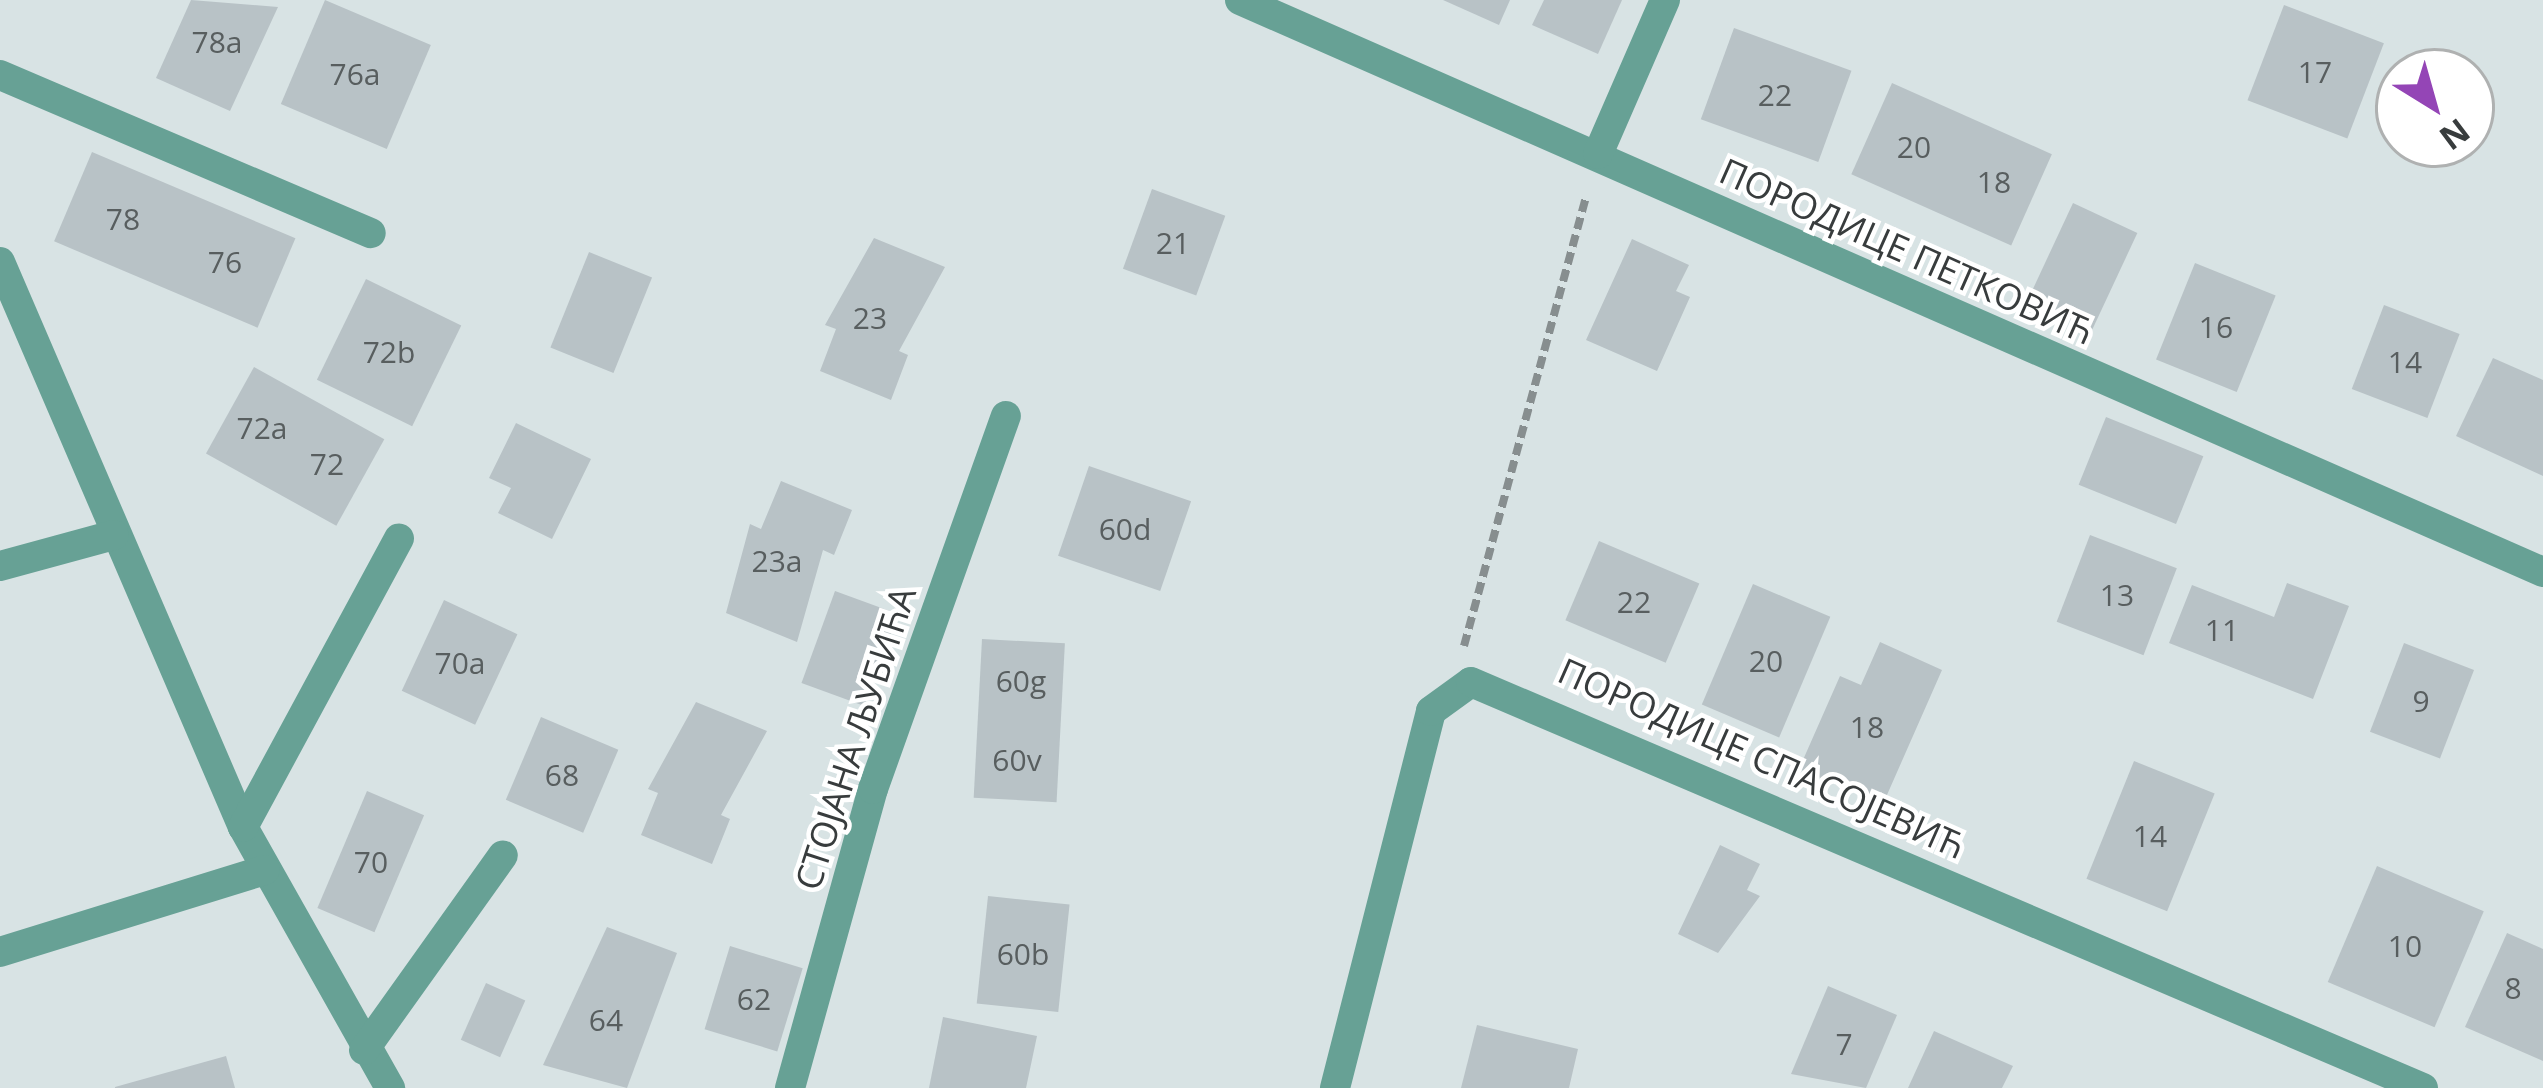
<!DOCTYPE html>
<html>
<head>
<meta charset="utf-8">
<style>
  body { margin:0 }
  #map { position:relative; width:2543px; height:1088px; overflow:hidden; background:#d8e3e4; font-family:"Open Sans",sans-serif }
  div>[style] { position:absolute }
  .building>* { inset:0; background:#b8c2c6; transform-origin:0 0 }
  .path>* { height:8px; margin-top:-4px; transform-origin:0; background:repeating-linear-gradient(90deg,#878e8f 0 12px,transparent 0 18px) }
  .minor>* { height:30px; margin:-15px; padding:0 15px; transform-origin:15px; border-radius:15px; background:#67a195 }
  span { translate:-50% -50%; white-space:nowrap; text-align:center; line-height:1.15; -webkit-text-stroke:9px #fff; paint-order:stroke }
  .number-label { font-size:30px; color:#585e5f }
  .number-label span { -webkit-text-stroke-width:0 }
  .street-label { font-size:36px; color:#383c3d }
  .north { position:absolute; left:2375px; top:48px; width:120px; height:120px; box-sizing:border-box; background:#fff; border:3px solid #afb1b1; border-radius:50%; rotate:143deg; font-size:33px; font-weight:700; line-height:48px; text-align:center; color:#383c3d }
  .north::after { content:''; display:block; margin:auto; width:42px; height:54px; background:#9445b6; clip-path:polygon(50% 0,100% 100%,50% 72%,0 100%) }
</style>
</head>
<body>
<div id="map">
  <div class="building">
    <div style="clip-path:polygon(191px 0,278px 7px,230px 111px,156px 78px)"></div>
    <div style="left:325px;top:0;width:115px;height:113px;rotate:23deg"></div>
    <div style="clip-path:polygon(1443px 0,1510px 0,1499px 25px)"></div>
    <div style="clip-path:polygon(1544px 0,1622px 0,1598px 54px,1532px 25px)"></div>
    <div style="left:2284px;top:5px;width:107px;height:102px;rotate:21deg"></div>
    <div style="left:1734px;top:28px;width:125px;height:97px;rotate:20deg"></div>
    <div style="left:1892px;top:83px;width:175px;height:100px;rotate:24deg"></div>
    <div style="left:92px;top:152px;width:221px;height:97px;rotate:23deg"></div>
    <div style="left:1152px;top:189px;width:78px;height:85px;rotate:20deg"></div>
    <div style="left:2073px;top:203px;width:71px;height:106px;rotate:25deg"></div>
    <div style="clip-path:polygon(874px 238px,945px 267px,899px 351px,908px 355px,891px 400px,820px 371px,836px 329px,825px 325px)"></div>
    <div style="clip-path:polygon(1632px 239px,1689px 265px,1676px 291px,1690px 297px,1657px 371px,1586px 340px)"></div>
    <div style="left:589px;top:252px;width:68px;height:103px;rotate:22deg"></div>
    <div style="left:2195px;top:263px;width:87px;height:104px;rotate:22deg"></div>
    <div style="left:366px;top:279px;width:106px;height:112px;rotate:26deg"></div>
    <div style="left:2384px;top:305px;width:81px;height:90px;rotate:21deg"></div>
    <div style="clip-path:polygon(2493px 358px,2543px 380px,2543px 476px,2456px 436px)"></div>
    <div style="left:254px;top:367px;width:149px;height:99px;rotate:29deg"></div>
    <div style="left:2106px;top:417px;width:105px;height:73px;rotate:22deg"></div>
    <div style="clip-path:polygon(516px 423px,591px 459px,552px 539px,498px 513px,511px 488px,489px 478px)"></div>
    <div style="left:1089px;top:466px;width:108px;height:95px;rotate:19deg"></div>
    <div style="clip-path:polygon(781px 481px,852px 510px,834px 555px,823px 550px,797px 642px,726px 613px,750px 524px,761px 529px)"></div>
    <div style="left:2090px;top:535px;width:93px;height:93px;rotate:21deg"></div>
    <div style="left:1599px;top:541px;width:109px;height:86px;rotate:23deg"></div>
    <div style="clip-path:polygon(2287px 583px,2349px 606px,2313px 699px,2169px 643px,2192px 585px,2274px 617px)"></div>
    <div style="left:1753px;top:584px;width:84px;height:131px;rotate:23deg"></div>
    <div style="left:835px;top:591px;width:67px;height:98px;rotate:20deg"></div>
    <div style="left:444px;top:600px;width:81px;height:100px;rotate:25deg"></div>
    <div style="left:982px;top:639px;width:83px;height:159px;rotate:3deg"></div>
    <div style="clip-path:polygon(1880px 642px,1942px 670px,1883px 804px,1799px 769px,1840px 676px,1861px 685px)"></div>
    <div style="left:2404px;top:643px;width:75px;height:95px;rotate:21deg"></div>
    <div style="clip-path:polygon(696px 702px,767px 731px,721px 815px,730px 819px,712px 864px,641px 835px,658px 793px,648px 789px)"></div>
    <div style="left:541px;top:717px;width:84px;height:90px;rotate:23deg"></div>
    <div style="left:2134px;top:761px;width:87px;height:127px;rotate:22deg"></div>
    <div style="left:367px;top:791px;width:62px;height:127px;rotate:23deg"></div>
    <div style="clip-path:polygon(1720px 845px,1760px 864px,1747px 890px,1760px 896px,1718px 953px,1678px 934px)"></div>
    <div style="left:2377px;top:866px;width:116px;height:126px;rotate:23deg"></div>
    <div style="left:988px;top:896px;width:82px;height:108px;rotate:6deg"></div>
    <div style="clip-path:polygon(607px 927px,677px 953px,627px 1088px,543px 1065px)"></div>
    <div style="clip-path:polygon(2507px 933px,2543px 949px,2543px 1061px,2465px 1027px)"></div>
    <div style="left:730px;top:946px;width:76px;height:87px;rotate:17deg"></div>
    <div style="left:486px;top:983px;width:43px;height:62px;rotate:24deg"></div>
    <div style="clip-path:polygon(1828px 986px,1897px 1015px,1866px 1088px,1791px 1074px)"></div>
    <div style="clip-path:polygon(943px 1017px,1037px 1036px,1026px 1088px,929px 1088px)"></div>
    <div style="clip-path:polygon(1477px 1025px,1578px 1049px,1569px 1088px,1461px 1088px)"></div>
    <div style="clip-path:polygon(1934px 1031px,2013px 1066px,2002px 1088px,1908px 1088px)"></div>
    <div style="clip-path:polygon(226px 1056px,235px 1088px,115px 1088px,115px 1087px)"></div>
  </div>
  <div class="path">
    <div style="left:1464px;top:646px;width:465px;rotate:-74.8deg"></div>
  </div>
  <div class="minor">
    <div style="left:1240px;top:0;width:1423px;rotate:23.7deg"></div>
    <div style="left:0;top:75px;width:403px;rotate:23.1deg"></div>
    <div style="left:1598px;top:154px;width:168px;rotate:-66.5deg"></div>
    <div style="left:0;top:262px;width:615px;rotate:66.73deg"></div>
    <div style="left:243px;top:827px;width:300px;rotate:60.6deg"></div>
    <div style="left:0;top:566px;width:118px;rotate:-15.2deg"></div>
    <div style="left:243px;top:827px;width:328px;rotate:-61.6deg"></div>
    <div style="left:0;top:952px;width:277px;rotate:-17.2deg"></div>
    <div style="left:364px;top:1050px;width:239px;rotate:-54.5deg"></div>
    <div style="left:790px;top:1088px;width:310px;rotate:-74.5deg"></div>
    <div style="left:873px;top:789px;width:396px;rotate:-70.4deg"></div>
    <div style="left:1335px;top:1088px;width:389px;rotate:-75.7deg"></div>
    <div style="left:1431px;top:711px;width:49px;rotate:-35.9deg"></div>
    <div style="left:1471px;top:682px;width:1035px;rotate:23.1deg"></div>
  </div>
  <div class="number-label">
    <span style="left:217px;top:42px">78a</span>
    <span style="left:2315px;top:72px">17</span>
    <span style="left:355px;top:74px">76a</span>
    <span style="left:1775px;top:95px">22</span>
    <span style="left:1914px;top:147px">20</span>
    <span style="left:1994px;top:182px">18</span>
    <span style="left:123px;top:219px">78</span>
    <span style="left:1173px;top:243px">21</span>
    <span style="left:225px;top:262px">76</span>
    <span style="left:870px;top:318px">23</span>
    <span style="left:2216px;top:327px">16</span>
    <span style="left:389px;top:352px">72b</span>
    <span style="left:2405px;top:362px">14</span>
    <span style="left:262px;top:428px">72a</span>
    <span style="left:327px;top:464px">72</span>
    <span style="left:1125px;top:529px">60d</span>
    <span style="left:777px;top:561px">23a</span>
    <span style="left:2117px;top:595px">13</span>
    <span style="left:1634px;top:602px">22</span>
    <span style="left:2222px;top:630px">11</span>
    <span style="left:1766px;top:661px">20</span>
    <span style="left:460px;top:663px">70a</span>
    <span style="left:1021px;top:681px">60g</span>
    <span style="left:2421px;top:701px">9</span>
    <span style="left:1867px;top:727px">18</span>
    <span style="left:1017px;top:760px">60v</span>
    <span style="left:562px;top:775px">68</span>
    <span style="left:2150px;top:836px">14</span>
    <span style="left:371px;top:862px">70</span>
    <span style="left:2405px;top:946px">10</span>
    <span style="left:1023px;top:954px">60b</span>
    <span style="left:2513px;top:988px">8</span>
    <span style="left:754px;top:999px">62</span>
    <span style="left:606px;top:1020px">64</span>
    <span style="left:1844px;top:1044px">7</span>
  </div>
  <div class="street-label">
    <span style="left:1907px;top:251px;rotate:24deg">ПОРОДИЦЕ ПЕТКОВИЋ</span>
    <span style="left:855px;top:738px;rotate:-72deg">СТОЈАНА ЉУБИЋА</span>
    <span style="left:1762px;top:758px;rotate:24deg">ПОРОДИЦЕ СПАСОЈЕВИЋ</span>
  </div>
  <div class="north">N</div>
</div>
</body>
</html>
